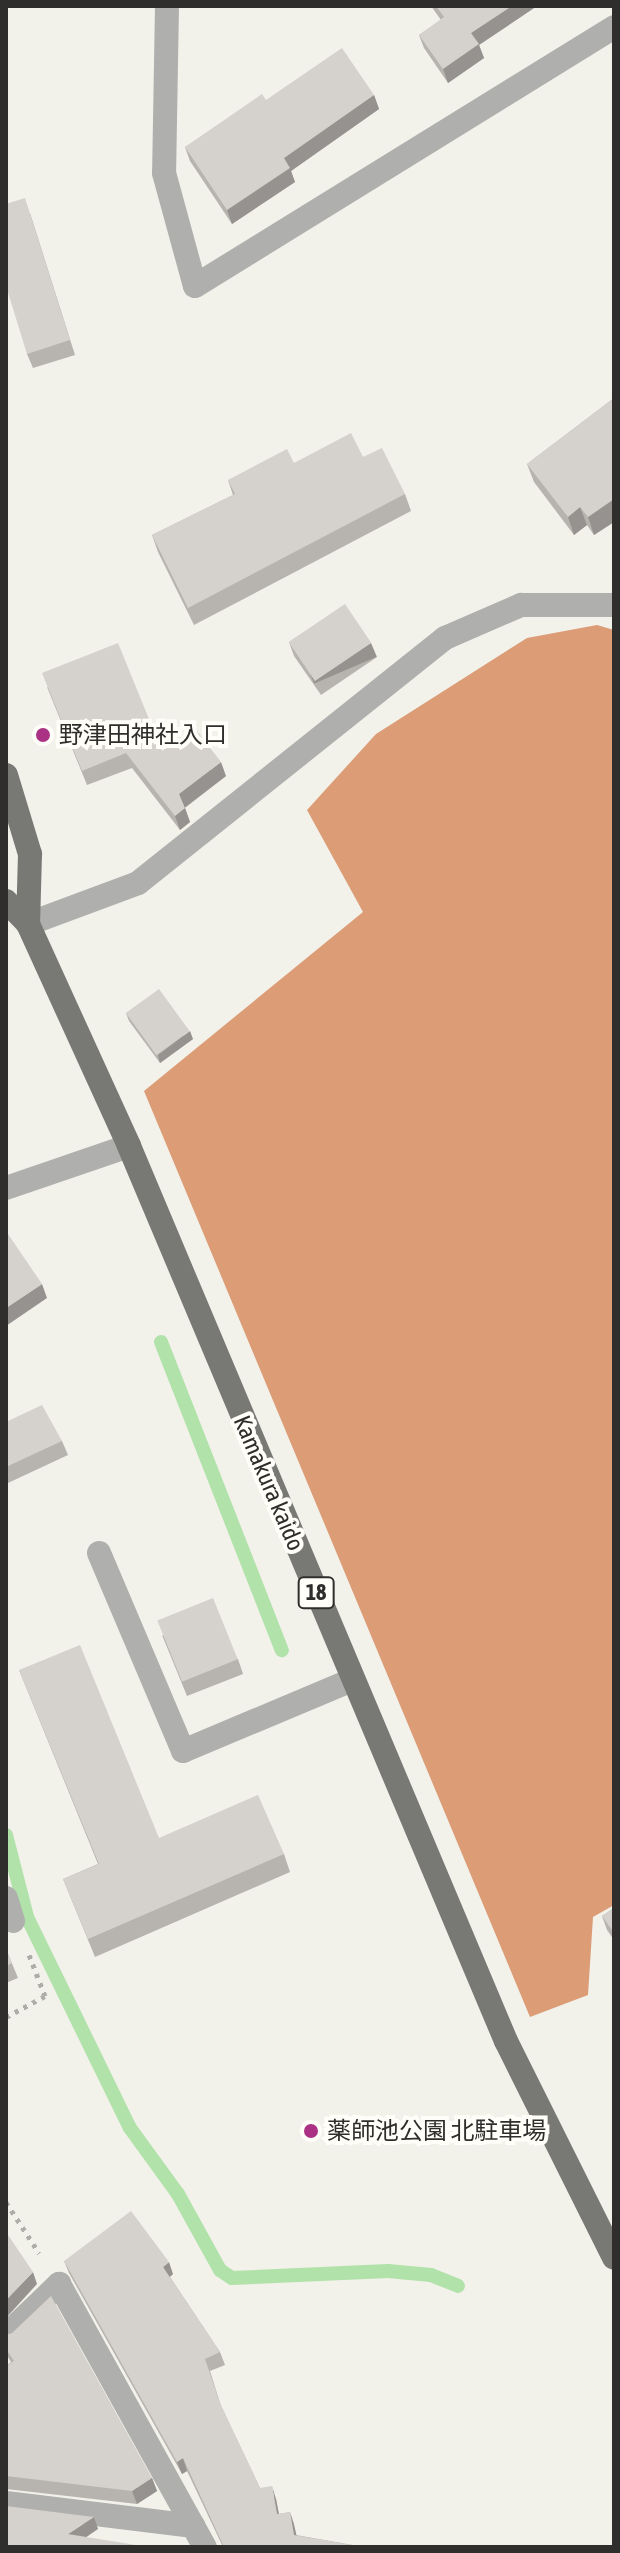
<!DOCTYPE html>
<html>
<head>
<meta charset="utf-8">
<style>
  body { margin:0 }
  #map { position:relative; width:620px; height:2553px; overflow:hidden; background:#f2f1ea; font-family:"Asap Condensed","Noto Sans JP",sans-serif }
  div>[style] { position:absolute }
  .forest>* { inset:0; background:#db9c76 }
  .stream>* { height:14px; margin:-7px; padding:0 7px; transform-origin:7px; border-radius:7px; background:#b0e2aa }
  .path>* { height:5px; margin-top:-2.5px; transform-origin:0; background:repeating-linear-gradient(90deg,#aeada8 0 4px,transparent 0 10px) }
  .minor>* { height:24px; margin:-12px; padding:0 12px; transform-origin:12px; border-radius:12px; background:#afafad }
  .major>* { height:24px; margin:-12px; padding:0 12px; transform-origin:12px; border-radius:12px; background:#787975 }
  .wall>* { inset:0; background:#b7b4af }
  .shaded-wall>* { inset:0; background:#95928f; transform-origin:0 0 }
  .building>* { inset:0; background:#d5d1cc; transform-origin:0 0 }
  .dots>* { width:22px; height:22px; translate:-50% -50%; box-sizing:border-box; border:4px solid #fffef9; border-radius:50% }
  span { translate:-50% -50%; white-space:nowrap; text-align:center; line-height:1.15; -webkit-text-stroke:8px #fffef9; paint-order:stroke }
  .shield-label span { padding:2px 6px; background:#fffef9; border:2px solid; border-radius:6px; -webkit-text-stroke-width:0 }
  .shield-label { font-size:22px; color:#2f2e2c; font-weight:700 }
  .poi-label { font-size:24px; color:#2f2e2c }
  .left { translate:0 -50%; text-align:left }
  .street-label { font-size:24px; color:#2f2e2c }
  .frame { position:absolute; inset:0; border:8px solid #2f2e2c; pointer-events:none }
</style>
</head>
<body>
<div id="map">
  <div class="forest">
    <div style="clip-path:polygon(597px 625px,614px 630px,614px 1905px,593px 1917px,588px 1995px,530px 2017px,144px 1091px,363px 912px,307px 810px,376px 734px,527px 638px)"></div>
  </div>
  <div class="stream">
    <div style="left:161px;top:1342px;width:331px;rotate:68.6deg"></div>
    <div style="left:6px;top:1835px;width:85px;rotate:75.6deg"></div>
    <div style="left:27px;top:1917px;width:235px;rotate:64deg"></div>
    <div style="left:130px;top:2128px;width:82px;rotate:54deg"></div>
    <div style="left:178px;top:2194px;width:87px;rotate:61.1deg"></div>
    <div style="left:220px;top:2270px;width:14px;rotate:34deg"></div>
    <div style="left:232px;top:2278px;width:156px;rotate:-2.6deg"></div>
    <div style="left:388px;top:2271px;width:43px;rotate:5.3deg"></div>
    <div style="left:431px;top:2275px;width:29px;rotate:22deg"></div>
  </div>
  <div class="path">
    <div style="left:6px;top:2017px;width:44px;rotate:-28.3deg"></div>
    <div style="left:45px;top:1996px;width:47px;rotate:-111.1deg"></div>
    <div style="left:6px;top:2202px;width:61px;rotate:57.1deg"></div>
  </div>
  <div class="minor">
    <div style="left:167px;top:6px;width:167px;rotate:91deg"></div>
    <div style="left:164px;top:173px;width:117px;rotate:74.7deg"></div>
    <div style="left:195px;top:286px;width:493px;rotate:-31.7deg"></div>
    <div style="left:28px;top:924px;width:117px;rotate:-20.4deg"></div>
    <div style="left:138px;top:883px;width:393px;rotate:-38.6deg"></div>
    <div style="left:445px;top:638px;width:83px;rotate:-23.5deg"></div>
    <div style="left:521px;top:605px;width:93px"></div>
    <div style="left:6px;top:1188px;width:130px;rotate:-18.9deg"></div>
    <div style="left:99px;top:1553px;width:215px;rotate:67deg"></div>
    <div style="left:183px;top:1751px;width:183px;rotate:-22.8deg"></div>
    <div style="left:6px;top:1898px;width:24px;rotate:73deg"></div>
    <div style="left:6px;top:2335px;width:74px;rotate:-43.9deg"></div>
    <div style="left:59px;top:2284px;width:301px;rotate:61deg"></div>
    <div style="left:6px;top:2503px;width:189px;rotate:7deg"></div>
  </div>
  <div class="major">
    <div style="left:6px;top:775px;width:83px;rotate:73.1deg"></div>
    <div style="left:30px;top:854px;width:70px;rotate:91.6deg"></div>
    <div style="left:6px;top:901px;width:32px;rotate:46deg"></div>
    <div style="left:28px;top:924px;width:244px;rotate:65.5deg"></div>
    <div style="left:129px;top:1146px;width:971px;rotate:67.16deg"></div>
    <div style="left:506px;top:2041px;width:242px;rotate:63.5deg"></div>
  </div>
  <div class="wall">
    <div style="clip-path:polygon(431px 6px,537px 6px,479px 45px,484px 58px,448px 83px,424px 48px,419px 35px,441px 20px)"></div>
    <div style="clip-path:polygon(374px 95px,379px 109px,291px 171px,295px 182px,232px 224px,190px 161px,185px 147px,266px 100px)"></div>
    <div style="clip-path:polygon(30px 213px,75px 355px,33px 368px,27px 354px)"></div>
    <div style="clip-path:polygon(614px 398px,614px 522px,594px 535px,587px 525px,574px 535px,534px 482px,527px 464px)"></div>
    <div style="clip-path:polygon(363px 457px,405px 494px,411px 511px,194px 625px,158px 552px,152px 535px,233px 495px,228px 480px,294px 463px)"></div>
    <div style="clip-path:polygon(289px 642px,377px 657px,321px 695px,294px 656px)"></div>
    <div style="clip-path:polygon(47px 687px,162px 751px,226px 776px,185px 808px,190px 822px,180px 830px,132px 768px,87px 785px)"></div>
    <div style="clip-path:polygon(126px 1013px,193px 1039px,160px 1063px,129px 1021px)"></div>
    <div style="clip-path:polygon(6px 1422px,62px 1441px,68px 1455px,8px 1483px,6px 1478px)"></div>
    <div style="clip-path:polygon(162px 1635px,238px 1659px,243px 1674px,187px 1696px)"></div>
    <div style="clip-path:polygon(19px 1670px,159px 1838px,284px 1854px,290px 1872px,95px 1957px,63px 1879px,98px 1864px)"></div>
    <div style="clip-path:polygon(614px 1908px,614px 1940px,607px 1930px,602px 1916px)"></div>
    <div style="clip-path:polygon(6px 1949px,18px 1978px,6px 1983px)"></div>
    <div style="clip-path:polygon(64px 2261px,173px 2274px,170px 2277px,220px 2352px,225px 2365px,210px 2371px,221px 2406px,260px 2488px,276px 2499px,279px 2514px,290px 2512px,296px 2535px,364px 2547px,223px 2547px,187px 2471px,182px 2474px,69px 2273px)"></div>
    <div style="clip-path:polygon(6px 2335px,152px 2478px,157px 2491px,137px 2504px,6px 2489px,6px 2366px,11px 2362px,6px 2354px)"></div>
  </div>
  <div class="shaded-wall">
    <div style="clip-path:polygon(512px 6px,537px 6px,479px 45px,484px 58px,448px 83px,443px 69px,471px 33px)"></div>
    <div style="clip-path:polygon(374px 95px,379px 109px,291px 171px,295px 182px,232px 224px,227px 210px,284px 158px)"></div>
    <div style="clip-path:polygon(614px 499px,614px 522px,594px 535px,588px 517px)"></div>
    <div style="clip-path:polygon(580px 507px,587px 525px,574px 535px,568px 517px)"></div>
    <div style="left:371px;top:643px;width:15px;height:68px;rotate:67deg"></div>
    <div style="clip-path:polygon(221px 762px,226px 776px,184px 808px,179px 794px)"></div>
    <div style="clip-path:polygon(185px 808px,190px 822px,180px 830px,175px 816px)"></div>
    <div style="clip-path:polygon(190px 1031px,193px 1039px,160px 1063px,158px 1055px)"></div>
    <div style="clip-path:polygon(42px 1284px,47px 1298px,6px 1326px,6px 1308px)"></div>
    <div style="clip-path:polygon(169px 2262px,173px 2274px,167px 2279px,163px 2267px)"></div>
    <div style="clip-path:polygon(33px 2272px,37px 2284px,6px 2318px,6px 2300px)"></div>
    <div style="clip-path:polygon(183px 2458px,187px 2471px,182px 2474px,177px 2462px)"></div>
    <div style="clip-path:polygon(152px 2478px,157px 2491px,137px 2504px,132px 2491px)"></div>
    <div style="clip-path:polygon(272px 2486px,276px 2499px,281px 2526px,277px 2514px)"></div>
    <div style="clip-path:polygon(290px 2512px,294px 2524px,299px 2547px,294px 2535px)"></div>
    <div style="clip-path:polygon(94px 2517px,98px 2529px,72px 2547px,68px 2534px)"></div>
  </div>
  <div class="building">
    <div style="clip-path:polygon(436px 6px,512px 6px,471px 33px,479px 44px,443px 69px,419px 35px,444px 17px)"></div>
    <div style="clip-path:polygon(342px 48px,374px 95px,284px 158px,290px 168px,227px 210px,185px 147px,262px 94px,266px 100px)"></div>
    <div style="clip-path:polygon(25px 198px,70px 340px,27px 354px,6px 286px,6px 204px)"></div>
    <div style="clip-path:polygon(614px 398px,614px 499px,588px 517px,580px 507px,568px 517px,527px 464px)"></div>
    <div style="clip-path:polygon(351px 433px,363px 457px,382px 448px,405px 494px,188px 608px,152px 535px,235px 494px,228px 480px,287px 449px,294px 463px)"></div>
    <div style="left:345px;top:604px;width:47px;height:68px;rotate:56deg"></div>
    <div style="clip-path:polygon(118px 643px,162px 751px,194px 727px,221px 762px,179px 794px,185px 808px,175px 816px,126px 753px,82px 771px,42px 673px)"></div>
    <div style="left:159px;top:989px;width:52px;height:41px;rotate:54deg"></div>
    <div style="clip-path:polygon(8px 1234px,42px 1284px,6px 1308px,6px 1236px)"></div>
    <div style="clip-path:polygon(42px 1405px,62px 1441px,6px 1467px,6px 1422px)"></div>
    <div style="left:213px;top:1598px;width:66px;height:60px;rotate:68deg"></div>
    <div style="clip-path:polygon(80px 1645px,159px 1838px,258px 1795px,284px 1854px,88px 1939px,63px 1879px,99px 1864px,19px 1670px)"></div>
    <div style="clip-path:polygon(614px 1908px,614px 1933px,602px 1916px)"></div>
    <div style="clip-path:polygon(6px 1949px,12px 1963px,6px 1966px)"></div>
    <div style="clip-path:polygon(131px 2211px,169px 2262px,163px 2267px,220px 2352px,205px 2359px,220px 2403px,260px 2488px,272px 2486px,277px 2514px,290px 2512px,294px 2535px,364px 2547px,224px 2547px,183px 2458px,177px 2462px,64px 2261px)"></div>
    <div style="clip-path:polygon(6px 2232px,33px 2272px,6px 2300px)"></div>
    <div style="clip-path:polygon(51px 2296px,152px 2478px,132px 2491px,6px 2476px,6px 2366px,14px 2361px,6px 2349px,6px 2335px,12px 2333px)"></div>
    <div style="clip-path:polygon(6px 2506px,94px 2517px,68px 2534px,148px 2547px,6px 2547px)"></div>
  </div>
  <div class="dots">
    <div style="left:43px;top:735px;background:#ab3184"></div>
    <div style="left:311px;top:2131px;background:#ab3184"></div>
  </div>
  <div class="shield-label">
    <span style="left:316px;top:1593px">18</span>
  </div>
  <div class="poi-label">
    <span class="left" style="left:59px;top:735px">野津田神社入口</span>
    <span class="left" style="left:327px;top:2131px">薬師池公園 北駐車場</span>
  </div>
  <div class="street-label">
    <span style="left:269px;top:1483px;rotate:67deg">Kamakura kaido</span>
  </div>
  <div class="frame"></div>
</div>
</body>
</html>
